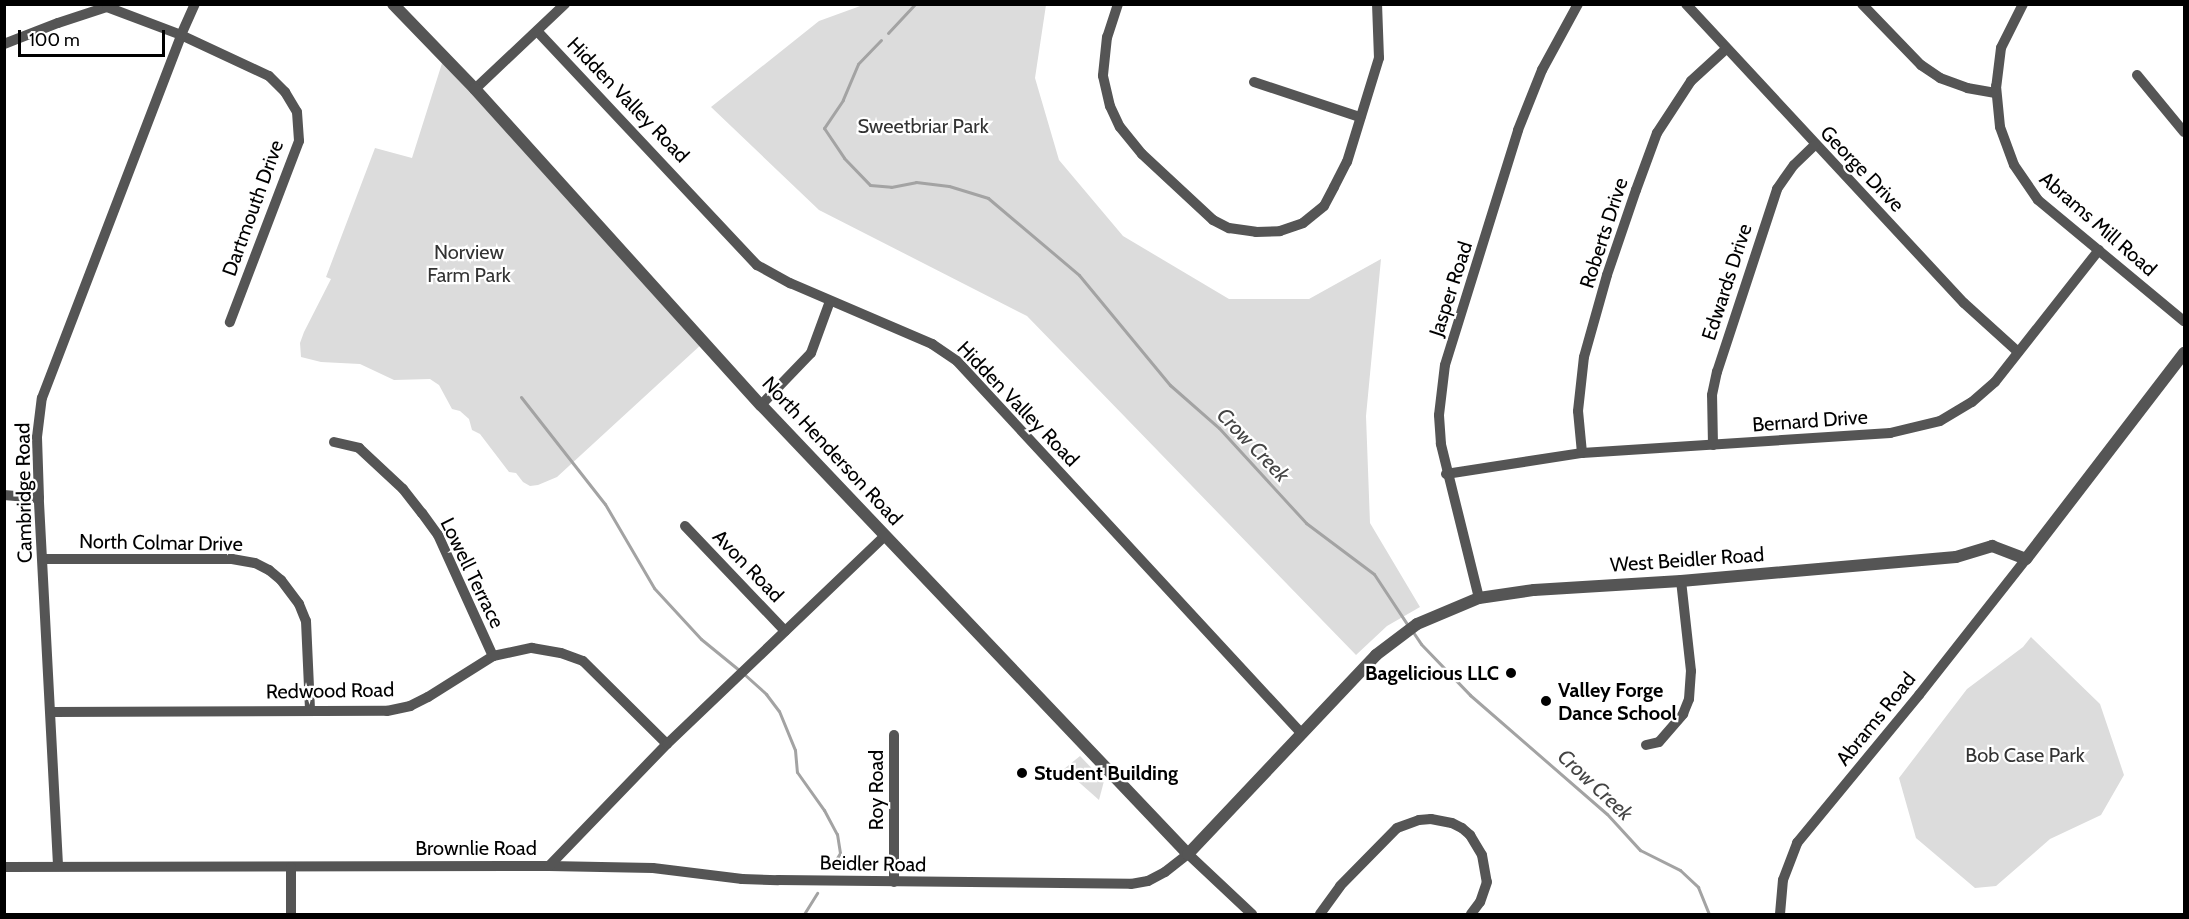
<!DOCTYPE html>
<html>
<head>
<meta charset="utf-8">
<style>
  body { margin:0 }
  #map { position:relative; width:2189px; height:919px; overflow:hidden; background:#fff; font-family:Cabin,sans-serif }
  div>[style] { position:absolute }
  .green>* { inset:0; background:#dcdcdc }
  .stream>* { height:3px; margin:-1.5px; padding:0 1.5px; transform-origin:1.5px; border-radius:1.5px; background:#a3a3a3 }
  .minor>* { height:10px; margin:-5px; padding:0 5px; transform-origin:5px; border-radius:5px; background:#555 }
  .tertiary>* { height:12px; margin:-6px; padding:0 6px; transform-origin:6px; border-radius:6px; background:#555 }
  .dots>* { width:16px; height:16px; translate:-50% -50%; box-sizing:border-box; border:3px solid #fff; border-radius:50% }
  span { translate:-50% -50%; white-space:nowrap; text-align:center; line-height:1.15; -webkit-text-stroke:4.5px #fff; paint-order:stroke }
  .street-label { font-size:20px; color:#000 }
  .park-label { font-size:20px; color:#333 }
  .poi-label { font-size:20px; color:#000; font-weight:700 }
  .right { translate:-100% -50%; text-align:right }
  .left { translate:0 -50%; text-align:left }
  .water-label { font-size:21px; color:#444; font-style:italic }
  .frame { position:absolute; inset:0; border:6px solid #000; pointer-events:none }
  .scale { position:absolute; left:18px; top:30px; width:147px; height:27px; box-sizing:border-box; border:3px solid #000; border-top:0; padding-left:8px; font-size:18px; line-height:21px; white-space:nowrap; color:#000; -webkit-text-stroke:4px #fff; paint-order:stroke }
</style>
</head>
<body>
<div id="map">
  <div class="green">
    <div style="clip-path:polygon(863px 5px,1046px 5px,1035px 78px,1059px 160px,1123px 236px,1229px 299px,1309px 299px,1381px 259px,1366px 416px,1370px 523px,1420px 607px,1387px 626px,1356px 655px,1027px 316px,819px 210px,711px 107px,819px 21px)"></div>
    <div style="clip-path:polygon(444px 57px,704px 342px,557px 477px,538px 485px,530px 486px,523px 482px,516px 473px,509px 472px,480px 434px,472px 430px,469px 419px,460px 411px,452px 409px,439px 385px,430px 379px,394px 380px,360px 364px,321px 362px,301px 357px,300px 343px,304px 332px,331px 279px,326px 277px,375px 148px,412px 158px)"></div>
    <div style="clip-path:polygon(2031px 637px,2100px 704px,2124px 775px,2101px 815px,2050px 839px,1996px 886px,1975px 888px,1916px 838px,1899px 778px,1967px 689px,2023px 647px)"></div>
    <div style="clip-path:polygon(1080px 756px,1104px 781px,1099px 800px,1064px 769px)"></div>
  </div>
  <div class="stream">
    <div style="left:888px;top:33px;width:40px;rotate:-47deg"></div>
    <div style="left:881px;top:40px;width:33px;rotate:134deg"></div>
    <div style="left:858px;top:64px;width:39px;rotate:113deg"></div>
    <div style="left:843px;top:100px;width:34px;rotate:124deg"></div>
    <div style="left:824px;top:128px;width:36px;rotate:56deg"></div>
    <div style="left:844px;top:158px;width:37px;rotate:46deg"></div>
    <div style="left:870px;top:185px;width:21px;rotate:5deg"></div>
    <div style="left:891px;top:187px;width:25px;rotate:-11deg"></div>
    <div style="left:916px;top:182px;width:33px;rotate:7deg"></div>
    <div style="left:949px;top:186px;width:41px;rotate:17.1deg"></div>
    <div style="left:988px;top:198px;width:119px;rotate:40.2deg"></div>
    <div style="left:1079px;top:275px;width:143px;rotate:50.4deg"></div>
    <div style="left:1170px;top:385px;width:65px;rotate:41.3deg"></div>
    <div style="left:1219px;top:428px;width:129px;rotate:47.5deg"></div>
    <div style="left:1306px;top:523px;width:85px;rotate:36.9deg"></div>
    <div style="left:1374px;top:574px;width:64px;rotate:56.6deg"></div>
    <div style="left:521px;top:397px;width:136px;rotate:51.9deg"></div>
    <div style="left:605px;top:504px;width:97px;rotate:59.7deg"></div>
    <div style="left:654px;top:588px;width:69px;rotate:47.3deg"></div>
    <div style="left:701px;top:639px;width:49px;rotate:39.2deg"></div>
    <div style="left:1413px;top:632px;width:14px;rotate:56deg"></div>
    <div style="left:1421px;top:644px;width:71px;rotate:46.1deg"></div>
    <div style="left:1470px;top:695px;width:181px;rotate:41deg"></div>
    <div style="left:1607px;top:814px;width:49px;rotate:47.5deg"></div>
    <div style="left:1640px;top:850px;width:45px;rotate:26.6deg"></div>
    <div style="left:1680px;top:870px;width:25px;rotate:43deg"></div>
    <div style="left:1698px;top:887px;width:29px;rotate:68deg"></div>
    <div style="left:744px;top:674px;width:30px;rotate:42deg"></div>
    <div style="left:766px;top:694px;width:21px;rotate:53deg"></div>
    <div style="left:779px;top:711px;width:42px;rotate:67.7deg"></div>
    <div style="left:795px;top:750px;width:22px;rotate:85deg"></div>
    <div style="left:797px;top:772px;width:47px;rotate:54.6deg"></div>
    <div style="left:824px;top:810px;width:27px;rotate:62deg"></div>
    <div style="left:837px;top:834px;width:19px;rotate:81deg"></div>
    <div style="left:840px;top:853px;width:17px;rotate:121deg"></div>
    <div style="left:804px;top:914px;width:25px;rotate:-58deg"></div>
  </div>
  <div class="minor">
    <div style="left:1118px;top:4px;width:35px;rotate:108deg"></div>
    <div style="left:1107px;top:37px;width:39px;rotate:96deg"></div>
    <div style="left:1103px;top:76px;width:31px;rotate:77deg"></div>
    <div style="left:1110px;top:106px;width:23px;rotate:65deg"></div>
    <div style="left:1120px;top:127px;width:35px;rotate:51deg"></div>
    <div style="left:1142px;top:154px;width:97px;rotate:42.9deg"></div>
    <div style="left:1213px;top:220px;width:18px;rotate:27deg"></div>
    <div style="left:1229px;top:228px;width:27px;rotate:8deg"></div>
    <div style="left:1256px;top:232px;width:24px;rotate:-2deg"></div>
    <div style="left:1280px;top:231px;width:24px;rotate:-19deg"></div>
    <div style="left:1303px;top:223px;width:27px;rotate:-39deg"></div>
    <div style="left:1324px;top:206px;width:21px;rotate:-62deg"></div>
    <div style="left:1334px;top:187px;width:28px;rotate:-63deg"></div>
    <div style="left:1347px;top:162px;width:109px;rotate:-72.9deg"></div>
    <div style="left:1379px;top:58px;width:54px;rotate:-92.1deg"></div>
    <div style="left:1686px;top:4px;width:408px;rotate:47.1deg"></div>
    <div style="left:1964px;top:303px;width:73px;rotate:42.2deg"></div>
    <div style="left:1862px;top:4px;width:85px;rotate:46deg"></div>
    <div style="left:1921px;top:65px;width:23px;rotate:34deg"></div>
    <div style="left:1940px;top:78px;width:29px;rotate:20deg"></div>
    <div style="left:1967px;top:88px;width:29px;rotate:10deg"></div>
    <div style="left:2023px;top:4px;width:49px;rotate:116.6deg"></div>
    <div style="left:2001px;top:48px;width:38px;rotate:97deg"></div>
    <div style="left:1996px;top:86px;width:41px;rotate:84.4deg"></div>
    <div style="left:2000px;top:127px;width:40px;rotate:69.8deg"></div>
    <div style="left:2014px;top:165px;width:42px;rotate:55.6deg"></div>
    <div style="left:2038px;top:200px;width:190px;rotate:39.7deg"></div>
    <div style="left:538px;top:32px;width:320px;rotate:46.8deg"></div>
    <div style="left:757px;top:265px;width:38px;rotate:29deg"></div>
    <div style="left:790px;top:283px;width:155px;rotate:23.2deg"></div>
    <div style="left:932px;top:344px;width:30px;rotate:34deg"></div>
    <div style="left:957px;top:361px;width:508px;rotate:47.23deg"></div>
    <div style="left:4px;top:44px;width:58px;rotate:-21.3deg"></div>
    <div style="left:58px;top:23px;width:52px;rotate:-18.1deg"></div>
    <div style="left:107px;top:7px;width:79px;rotate:20.7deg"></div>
    <div style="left:181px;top:35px;width:97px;rotate:25deg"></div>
    <div style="left:269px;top:76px;width:23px;rotate:45deg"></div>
    <div style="left:285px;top:92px;width:23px;rotate:59deg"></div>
    <div style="left:297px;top:112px;width:29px;rotate:86deg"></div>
    <div style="left:299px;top:141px;width:194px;rotate:110.9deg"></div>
    <div style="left:2137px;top:75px;width:74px;rotate:50.5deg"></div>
    <div style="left:1254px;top:82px;width:112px;rotate:18.3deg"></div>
    <div style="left:475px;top:89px;width:124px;rotate:-43.4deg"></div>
    <div style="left:761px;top:405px;width:72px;rotate:-46.1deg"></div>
    <div style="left:811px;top:353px;width:55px;rotate:-69.9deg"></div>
    <div style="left:334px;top:442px;width:26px;rotate:13deg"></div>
    <div style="left:359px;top:448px;width:60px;rotate:43deg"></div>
    <div style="left:403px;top:489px;width:31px;rotate:52deg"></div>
    <div style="left:422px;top:513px;width:27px;rotate:54deg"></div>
    <div style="left:438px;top:535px;width:133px;rotate:65.6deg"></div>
    <div style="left:1713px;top:445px;width:50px;rotate:-91.1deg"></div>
    <div style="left:1712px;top:395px;width:24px;rotate:-78deg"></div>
    <div style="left:1717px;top:372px;width:193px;rotate:-71.8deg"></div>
    <div style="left:1777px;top:189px;width:29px;rotate:-55deg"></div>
    <div style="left:1794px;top:165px;width:29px;rotate:-44deg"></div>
    <div style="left:1582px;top:453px;width:42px;rotate:-95.4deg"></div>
    <div style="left:1578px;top:411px;width:54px;rotate:-83.7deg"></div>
    <div style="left:1584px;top:357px;width:85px;rotate:-74.3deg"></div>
    <div style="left:1607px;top:275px;width:90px;rotate:-71.2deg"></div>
    <div style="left:1636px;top:190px;width:61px;rotate:-69.8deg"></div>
    <div style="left:1657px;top:133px;width:62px;rotate:-56.8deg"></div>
    <div style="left:1691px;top:81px;width:47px;rotate:-42.4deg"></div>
    <div style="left:1446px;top:474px;width:138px;rotate:-8.8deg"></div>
    <div style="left:1582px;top:453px;width:309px;rotate:-3.7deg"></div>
    <div style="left:1890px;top:433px;width:51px;rotate:-13.5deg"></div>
    <div style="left:1940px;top:421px;width:37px;rotate:-31deg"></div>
    <div style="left:1972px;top:402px;width:30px;rotate:-41deg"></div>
    <div style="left:1995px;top:382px;width:168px;rotate:-51.8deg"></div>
    <div style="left:4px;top:495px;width:35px;rotate:5deg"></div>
    <div style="left:685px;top:526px;width:145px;rotate:46.4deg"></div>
    <div style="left:43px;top:559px;width:189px"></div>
    <div style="left:232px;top:559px;width:23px;rotate:10deg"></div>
    <div style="left:255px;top:563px;width:16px;rotate:27deg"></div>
    <div style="left:269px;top:570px;width:16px;rotate:40deg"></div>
    <div style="left:281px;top:580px;width:30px;rotate:53deg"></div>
    <div style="left:299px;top:604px;width:18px;rotate:68deg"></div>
    <div style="left:306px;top:621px;width:88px;rotate:87.4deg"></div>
    <div style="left:1479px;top:598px;width:159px;rotate:-103.9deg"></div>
    <div style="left:1441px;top:444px;width:29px;rotate:-94deg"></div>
    <div style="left:1439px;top:415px;width:50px;rotate:-83.2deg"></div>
    <div style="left:1445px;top:365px;width:246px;rotate:-72.7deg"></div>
    <div style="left:1518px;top:130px;width:65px;rotate:-68.2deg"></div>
    <div style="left:1542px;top:70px;width:75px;rotate:-61.4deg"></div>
    <div style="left:52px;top:712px;width:335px;rotate:-0.2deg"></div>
    <div style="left:387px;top:711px;width:24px;rotate:-12deg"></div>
    <div style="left:410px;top:706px;width:20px;rotate:-27deg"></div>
    <div style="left:428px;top:697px;width:77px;rotate:-32.2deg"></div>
    <div style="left:493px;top:656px;width:40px;rotate:-12deg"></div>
    <div style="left:532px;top:648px;width:29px;rotate:10deg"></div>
    <div style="left:561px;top:653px;width:23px;rotate:20deg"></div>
    <div style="left:583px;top:661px;width:118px;rotate:44.7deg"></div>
    <div style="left:1646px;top:745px;width:13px;rotate:-13deg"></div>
    <div style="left:1659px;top:742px;width:37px;rotate:-49deg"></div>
    <div style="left:1683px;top:714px;width:16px;rotate:-68deg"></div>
    <div style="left:1689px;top:699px;width:28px;rotate:-86deg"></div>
    <div style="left:1691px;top:671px;width:91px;rotate:-96.3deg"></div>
    <div style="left:58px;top:865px;width:367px;rotate:-93deg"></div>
    <div style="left:39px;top:498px;width:61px;rotate:-91.9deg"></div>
    <div style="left:37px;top:437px;width:39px;rotate:-83deg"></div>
    <div style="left:42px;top:398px;width:389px;rotate:-69deg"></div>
    <div style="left:181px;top:35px;width:34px;rotate:-66deg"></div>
    <div style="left:549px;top:866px;width:104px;rotate:1.1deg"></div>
    <div style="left:653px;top:868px;width:90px;rotate:7deg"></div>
    <div style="left:742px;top:879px;width:36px;rotate:2deg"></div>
    <div style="left:778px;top:880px;width:353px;rotate:0.6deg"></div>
    <div style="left:1131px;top:884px;width:17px;rotate:-10deg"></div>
    <div style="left:1148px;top:881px;width:19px;rotate:-28deg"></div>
    <div style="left:1165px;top:872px;width:29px;rotate:-38deg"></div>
    <div style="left:1188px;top:854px;width:88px;rotate:43.2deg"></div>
    <div style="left:4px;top:867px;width:545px;rotate:-0.11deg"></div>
    <div style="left:549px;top:866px;width:170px;rotate:-46deg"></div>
    <div style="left:667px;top:744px;width:301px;rotate:-43.7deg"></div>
    <div style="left:894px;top:882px;width:147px;rotate:-90deg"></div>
    <div style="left:291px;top:914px;width:47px;rotate:-90deg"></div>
    <div style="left:1320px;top:914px;width:34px;rotate:-54deg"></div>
    <div style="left:1340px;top:886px;width:81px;rotate:-45.5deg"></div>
    <div style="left:1397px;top:828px;width:23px;rotate:-20deg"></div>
    <div style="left:1419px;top:820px;width:12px;rotate:-5deg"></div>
    <div style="left:1431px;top:819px;width:21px;rotate:11deg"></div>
    <div style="left:1452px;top:823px;width:11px;rotate:27deg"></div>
    <div style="left:1462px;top:828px;width:11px;rotate:41deg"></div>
    <div style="left:1470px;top:835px;width:23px;rotate:59deg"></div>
    <div style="left:1482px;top:855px;width:27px;rotate:80deg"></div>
    <div style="left:1487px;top:882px;width:21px;rotate:109deg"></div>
    <div style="left:1480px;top:902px;width:15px;rotate:127deg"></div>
    <div style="left:1780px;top:914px;width:34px;rotate:-85deg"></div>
    <div style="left:1783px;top:880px;width:40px;rotate:-69deg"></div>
    <div style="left:1797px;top:843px;width:192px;rotate:-50.5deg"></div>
    <div style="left:1919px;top:695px;width:173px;rotate:-51.8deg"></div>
  </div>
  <div class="tertiary">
    <div style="left:393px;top:4px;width:118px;rotate:46deg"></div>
    <div style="left:475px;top:89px;width:426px;rotate:47.9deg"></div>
    <div style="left:761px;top:405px;width:620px;rotate:46.44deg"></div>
    <div style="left:1188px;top:854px;width:274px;rotate:-46.6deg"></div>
    <div style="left:1376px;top:655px;width:51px;rotate:-37.1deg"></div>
    <div style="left:1417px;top:624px;width:67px;rotate:-22.8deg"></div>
    <div style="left:1479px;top:598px;width:56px;rotate:-8.3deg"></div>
    <div style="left:1534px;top:590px;width:147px;rotate:-3.5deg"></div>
    <div style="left:1681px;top:581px;width:276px;rotate:-5deg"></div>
    <div style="left:1956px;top:557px;width:38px;rotate:-17deg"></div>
    <div style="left:1992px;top:546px;width:36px;rotate:21deg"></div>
    <div style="left:2026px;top:559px;width:260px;rotate:-52.5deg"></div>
  </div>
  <div class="dots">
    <div style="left:1511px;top:673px;background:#000"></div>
    <div style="left:1546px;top:701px;background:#000"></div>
    <div style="left:1022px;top:773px;background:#000"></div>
  </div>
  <div class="street-label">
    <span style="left:628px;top:100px;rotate:46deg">Hidden Valley Road</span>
    <span style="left:1862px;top:169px;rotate:46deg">George Drive</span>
    <span style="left:253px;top:208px;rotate:-70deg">Dartmouth Drive</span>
    <span style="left:2098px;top:224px;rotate:41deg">Abrams Mill Road</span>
    <span style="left:1604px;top:233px;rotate:-72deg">Roberts Drive</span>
    <span style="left:1727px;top:282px;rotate:-72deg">Edwards Drive</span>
    <span style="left:1451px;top:289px;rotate:-72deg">Jasper Road</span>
    <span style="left:1018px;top:404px;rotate:46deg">Hidden Valley Road</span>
    <span style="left:1810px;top:421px;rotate:-4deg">Bernard Drive</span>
    <span style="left:832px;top:451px;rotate:47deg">North Henderson Road</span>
    <span style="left:24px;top:493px;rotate:-91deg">Cambridge Road</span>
    <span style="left:161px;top:543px;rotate:1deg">North Colmar Drive</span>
    <span style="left:1687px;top:560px;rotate:-4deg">West Beidler Road</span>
    <span style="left:748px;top:566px;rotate:46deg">Avon Road</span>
    <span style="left:472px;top:573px;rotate:64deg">Lowell Terrace</span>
    <span style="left:330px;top:691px;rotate:-1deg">Redwood Road</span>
    <span style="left:1876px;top:719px;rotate:-51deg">Abrams Road</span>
    <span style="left:876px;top:790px;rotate:-90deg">Roy Road</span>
    <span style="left:476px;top:848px">Brownlie Road</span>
    <span style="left:873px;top:864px;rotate:1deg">Beidler Road</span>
  </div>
  <div class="park-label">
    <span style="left:923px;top:126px">Sweetbriar Park</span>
    <span style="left:469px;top:264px">Norview<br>Farm Park</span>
    <span style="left:2025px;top:755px">Bob Case Park</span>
  </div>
  <div class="poi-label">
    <span class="right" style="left:1499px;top:673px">Bagelicious LLC</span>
    <span class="left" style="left:1558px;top:702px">Valley Forge<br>Dance School</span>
    <span class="left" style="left:1034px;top:773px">Student Building</span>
  </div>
  <div class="water-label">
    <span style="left:1253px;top:445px;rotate:46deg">Crow Creek</span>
    <span style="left:1595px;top:785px;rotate:43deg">Crow Creek</span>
  </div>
  <div class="frame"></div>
  <div class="scale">100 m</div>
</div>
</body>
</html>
